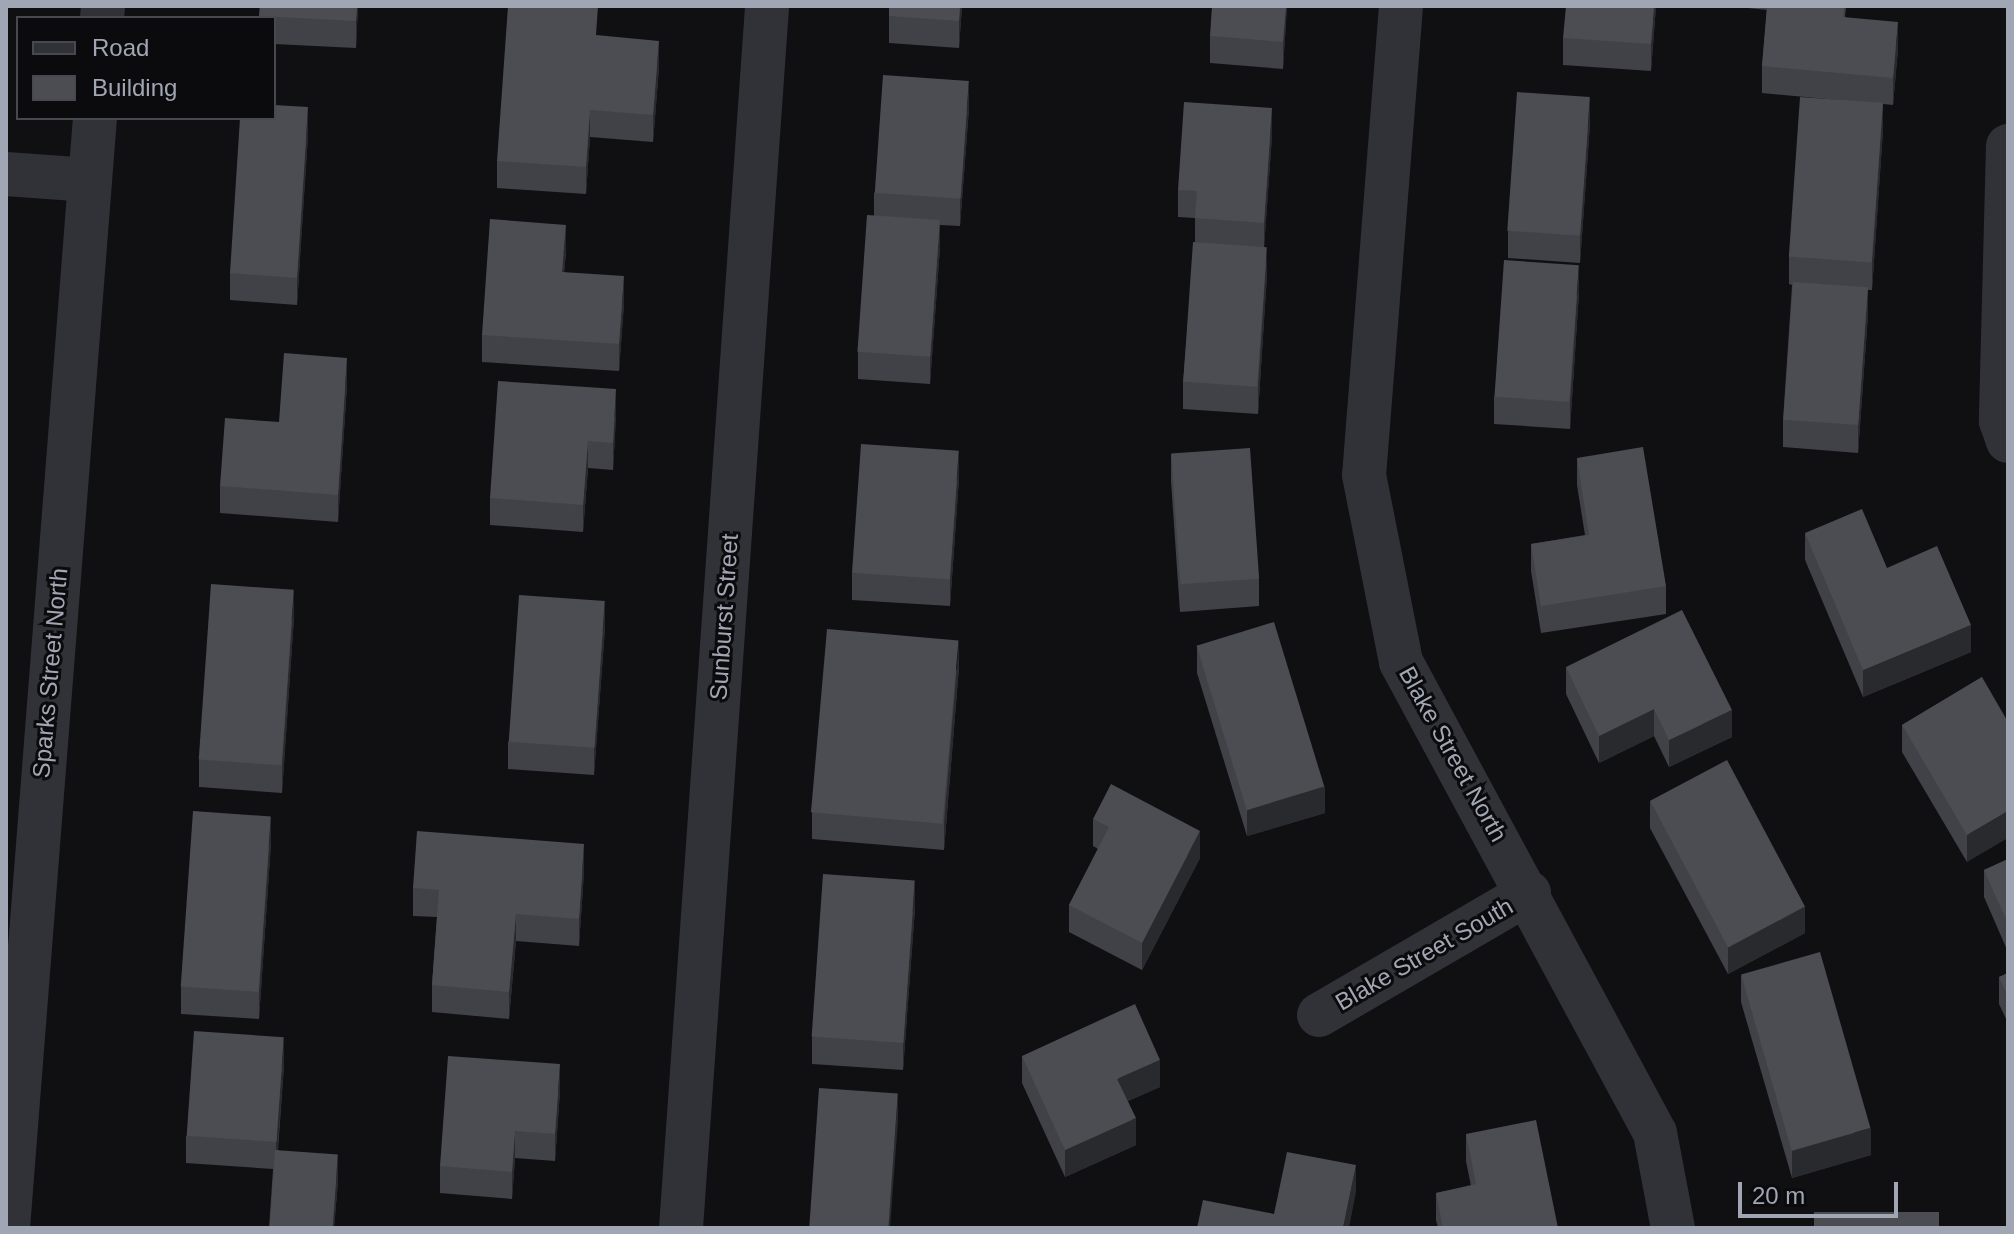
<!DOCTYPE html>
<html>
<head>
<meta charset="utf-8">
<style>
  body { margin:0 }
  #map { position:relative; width:2014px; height:1234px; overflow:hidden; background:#101012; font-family:Arial,sans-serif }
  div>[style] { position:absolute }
  .minor>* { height:44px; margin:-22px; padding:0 22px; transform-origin:22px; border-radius:22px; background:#313237 }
  .wall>* { inset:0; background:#414247 }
  .shaded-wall>* { inset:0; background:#292a2d }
  .building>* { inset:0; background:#4b4d53; transform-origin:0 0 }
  span { translate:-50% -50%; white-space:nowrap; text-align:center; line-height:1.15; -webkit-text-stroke:6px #0b0b0d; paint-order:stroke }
  .street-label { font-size:24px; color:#a0a6b3 }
  .frame { position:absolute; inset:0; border:8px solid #a0a6b3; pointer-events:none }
  .legend { position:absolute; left:16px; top:16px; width:260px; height:104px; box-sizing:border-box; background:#0b0b0d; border:2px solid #47494f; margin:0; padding:10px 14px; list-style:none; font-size:24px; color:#a0a6b3 }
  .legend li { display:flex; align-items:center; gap:16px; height:40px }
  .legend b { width:40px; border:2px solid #47494f }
  .scale { position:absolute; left:1738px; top:1182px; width:160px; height:36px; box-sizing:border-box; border:4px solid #a0a6b3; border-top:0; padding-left:10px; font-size:24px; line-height:28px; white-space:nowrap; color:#a0a6b3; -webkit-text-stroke:6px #0b0b0d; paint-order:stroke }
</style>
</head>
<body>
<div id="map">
  <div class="minor">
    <div style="left:1401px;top:6px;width:470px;rotate:94.5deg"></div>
    <div style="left:1364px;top:475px;width:191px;rotate:78.8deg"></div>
    <div style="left:1401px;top:662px;width:535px;rotate:61.66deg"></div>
    <div style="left:1655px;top:1133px;width:97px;rotate:79.3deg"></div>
    <div style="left:102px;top:18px;width:12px;rotate:-85deg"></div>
    <div style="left:2008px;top:146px;width:275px;rotate:91.5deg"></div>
    <div style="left:2001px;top:421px;width:21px;rotate:71deg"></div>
    <div style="left:6px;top:174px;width:84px;rotate:4.1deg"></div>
    <div style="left:1319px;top:1015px;width:243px;rotate:-30.2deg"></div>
    <div style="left:8px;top:1228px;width:1113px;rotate:-85.52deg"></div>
    <div style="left:681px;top:1228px;width:1225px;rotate:-85.97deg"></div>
  </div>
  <div class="wall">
    <div style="clip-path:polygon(260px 6px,358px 6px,356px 48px,274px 44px,274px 18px,259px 18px)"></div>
    <div style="clip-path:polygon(889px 6px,962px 6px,959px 48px,889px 43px)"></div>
    <div style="clip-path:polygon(1287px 6px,1283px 69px,1210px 63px,1210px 36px)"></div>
    <div style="clip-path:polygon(1656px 6px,1651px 71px,1563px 65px,1563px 38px)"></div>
    <div style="clip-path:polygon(1738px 6px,1846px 6px,1845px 17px,1898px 49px,1893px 105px,1883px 104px,1883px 130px,1872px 290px,1868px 290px,1868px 314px,1858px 453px,1783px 447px,1783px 420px,1792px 285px,1789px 284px,1789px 257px,1838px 100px,1762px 93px,1762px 66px,1767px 10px,1738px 7px)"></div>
    <div style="clip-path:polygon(598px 36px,659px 68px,653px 142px,590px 137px,586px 194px,497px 188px,497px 161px)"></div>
    <div style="clip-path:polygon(969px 108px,960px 226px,940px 225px,940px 247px,930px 384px,858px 379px,858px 352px,874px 216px,874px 193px)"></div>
    <div style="clip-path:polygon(1590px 124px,1580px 263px,1508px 258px,1508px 231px)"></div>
    <div style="clip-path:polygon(308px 134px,297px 305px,230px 300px,230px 273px)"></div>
    <div style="clip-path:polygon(1272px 135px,1264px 247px,1267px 274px,1258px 414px,1183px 409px,1183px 382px,1195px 242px,1195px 218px,1178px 217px,1178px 190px)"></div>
    <div style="clip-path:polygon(566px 252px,564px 272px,624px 303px,619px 371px,482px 362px,482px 335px)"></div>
    <div style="clip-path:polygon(1579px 292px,1570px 429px,1494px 424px,1494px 397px)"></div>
    <div style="clip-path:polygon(347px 385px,338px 522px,220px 513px,220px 486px,279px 422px)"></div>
    <div style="clip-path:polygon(616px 416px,613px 470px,588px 468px,583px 532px,490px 525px,490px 498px)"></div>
    <div style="clip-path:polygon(1171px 454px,1259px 579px,1259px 606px,1180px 612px,1171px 481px)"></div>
    <div style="clip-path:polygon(1577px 458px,1666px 586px,1666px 614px,1541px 633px,1531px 571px,1531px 544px,1585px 535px,1577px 485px)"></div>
    <div style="clip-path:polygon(959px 478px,950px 606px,852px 600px,852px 573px)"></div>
    <div style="clip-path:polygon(1805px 533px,1971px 652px,1863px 697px,1805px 560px)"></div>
    <div style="clip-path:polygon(294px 617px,282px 793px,199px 787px,199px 760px)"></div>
    <div style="clip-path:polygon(605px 628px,594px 775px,508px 769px,508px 742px)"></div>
    <div style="clip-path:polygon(1197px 646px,1325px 813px,1247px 836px,1197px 673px)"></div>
    <div style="clip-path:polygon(959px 667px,944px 850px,812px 839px,812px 812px)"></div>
    <div style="clip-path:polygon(1566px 667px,1732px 737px,1669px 767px,1654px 736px,1599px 763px,1566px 694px)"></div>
    <div style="clip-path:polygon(1982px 677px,1967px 862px,1902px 752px,1902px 725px)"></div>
    <div style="clip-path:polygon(1650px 801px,1805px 933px,1728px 974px,1650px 828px)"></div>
    <div style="clip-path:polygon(1093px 819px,1200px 858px,1142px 970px,1069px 932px,1069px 905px,1098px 849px,1093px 846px)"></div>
    <div style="clip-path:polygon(271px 843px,259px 1019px,181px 1014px,181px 987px)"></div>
    <div style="clip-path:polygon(2008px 859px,2008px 952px,1984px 897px,1984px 870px)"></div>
    <div style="clip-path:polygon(584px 871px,579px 946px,516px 941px,509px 1019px,432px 1012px,432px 985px,437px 917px,413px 916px,413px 888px)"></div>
    <div style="clip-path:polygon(915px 908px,903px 1070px,812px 1064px,812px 1037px)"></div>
    <div style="clip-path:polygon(2008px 973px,2008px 1023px,1999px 1004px,1999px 977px)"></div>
    <div style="clip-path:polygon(1741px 975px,1871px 1155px,1792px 1178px,1741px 1002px)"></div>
    <div style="clip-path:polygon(1022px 1056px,1160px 1087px,1128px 1101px,1136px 1145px,1065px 1177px,1022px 1083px)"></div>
    <div style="clip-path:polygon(284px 1065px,278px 1150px,338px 1181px,334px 1228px,269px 1228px,273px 1169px,186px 1163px,186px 1136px)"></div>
    <div style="clip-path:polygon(560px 1091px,555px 1161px,515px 1158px,512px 1199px,440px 1193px,440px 1166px)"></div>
    <div style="clip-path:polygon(1466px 1134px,1558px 1228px,1438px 1228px,1436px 1220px,1436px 1193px,1471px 1186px,1466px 1161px)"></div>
  </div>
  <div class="shaded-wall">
    <div style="clip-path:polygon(357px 6px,358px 6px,356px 48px,356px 21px)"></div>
    <div style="clip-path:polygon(960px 6px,962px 6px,959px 48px,959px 21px)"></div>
    <div style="clip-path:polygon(1286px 6px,1287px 6px,1283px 69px,1283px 42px)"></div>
    <div style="clip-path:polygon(1654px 6px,1656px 6px,1651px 71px,1651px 44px)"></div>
    <div style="clip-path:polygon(1898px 22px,1898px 49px,1893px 105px,1893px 78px)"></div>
    <div style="clip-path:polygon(659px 41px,659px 68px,653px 142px,653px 115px)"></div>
    <div style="clip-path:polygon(969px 81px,969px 108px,960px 226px,960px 199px)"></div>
    <div style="clip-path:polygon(1590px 97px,1590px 124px,1580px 263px,1580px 236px)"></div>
    <div style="clip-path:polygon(1883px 103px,1883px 130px,1872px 290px,1872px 263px)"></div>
    <div style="clip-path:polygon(308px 107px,308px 134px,297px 305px,297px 278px)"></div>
    <div style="clip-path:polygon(1272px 108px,1272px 135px,1264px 250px,1264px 223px)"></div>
    <div style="clip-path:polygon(590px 110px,590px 137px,586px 194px,586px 167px)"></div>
    <div style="clip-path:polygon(940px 220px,940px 247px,930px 384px,930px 357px)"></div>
    <div style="clip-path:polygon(566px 225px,566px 252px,562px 299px,562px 272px)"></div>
    <div style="clip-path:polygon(1267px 247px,1267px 274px,1258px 414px,1258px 387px)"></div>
    <div style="clip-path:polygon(1579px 265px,1579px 292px,1570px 429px,1570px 402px)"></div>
    <div style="clip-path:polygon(624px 276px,624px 303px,619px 371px,619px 344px)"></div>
    <div style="clip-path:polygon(1868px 287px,1868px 314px,1858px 453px,1858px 426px)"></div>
    <div style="clip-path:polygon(347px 358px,347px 385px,338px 522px,338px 495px)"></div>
    <div style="clip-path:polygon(616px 389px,616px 416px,613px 470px,613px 443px)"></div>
    <div style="clip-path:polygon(588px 441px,588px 468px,583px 532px,583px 505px)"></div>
    <div style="clip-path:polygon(959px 451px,959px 478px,950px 606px,950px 579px)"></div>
    <div style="clip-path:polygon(294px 590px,294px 617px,282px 793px,282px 766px)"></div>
    <div style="clip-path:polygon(605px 601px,605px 628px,594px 775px,594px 748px)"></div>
    <div style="clip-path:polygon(1971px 625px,1971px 652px,1863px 697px,1863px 670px)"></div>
    <div style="clip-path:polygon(959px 640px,959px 667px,944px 850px,944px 823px)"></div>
    <div style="clip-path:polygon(1654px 709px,1654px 736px,1599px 763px,1599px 736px)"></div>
    <div style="clip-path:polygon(1732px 710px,1732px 737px,1669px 767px,1669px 740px)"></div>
    <div style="clip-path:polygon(1325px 786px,1325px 813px,1247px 836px,1247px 809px)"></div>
    <div style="clip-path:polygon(2008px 811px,2008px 838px,1967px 862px,1967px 835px)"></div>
    <div style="clip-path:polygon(271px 816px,271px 843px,259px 1019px,259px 992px)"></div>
    <div style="clip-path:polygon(1200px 831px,1200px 858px,1142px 970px,1142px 943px)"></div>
    <div style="clip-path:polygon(584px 844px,584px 871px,579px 946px,579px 919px)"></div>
    <div style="clip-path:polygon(915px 881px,915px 908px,903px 1070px,903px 1043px)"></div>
    <div style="clip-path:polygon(1805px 906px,1805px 933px,1728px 974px,1728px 947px)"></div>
    <div style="clip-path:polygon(516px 914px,516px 941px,509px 1019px,509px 992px)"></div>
    <div style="clip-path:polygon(284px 1038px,284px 1065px,276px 1170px,276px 1142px)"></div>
    <div style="clip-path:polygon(1160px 1060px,1160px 1087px,1117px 1106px,1117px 1079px)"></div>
    <div style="clip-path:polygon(560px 1064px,560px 1091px,555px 1161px,555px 1134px)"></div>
    <div style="clip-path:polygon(898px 1094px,898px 1121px,890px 1228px,888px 1228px)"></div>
    <div style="clip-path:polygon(1136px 1118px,1136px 1145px,1065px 1177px,1065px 1150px)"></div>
    <div style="clip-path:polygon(1871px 1128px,1871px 1155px,1792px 1178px,1792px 1151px)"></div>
    <div style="clip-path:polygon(515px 1131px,515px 1158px,512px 1199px,512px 1172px)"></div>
    <div style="clip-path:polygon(338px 1154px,338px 1181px,334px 1228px,332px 1228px)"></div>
    <div style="clip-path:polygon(1356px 1165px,1356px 1192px,1349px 1228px,1343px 1228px)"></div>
  </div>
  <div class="building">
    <div style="clip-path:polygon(260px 6px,357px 6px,356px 21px,259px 16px)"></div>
    <div style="clip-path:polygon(508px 6px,598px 6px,596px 35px,659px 41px,653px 115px,590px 110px,586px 167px,497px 161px)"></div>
    <div style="clip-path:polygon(889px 6px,960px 6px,959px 21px,889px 16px)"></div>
    <div style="clip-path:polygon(1212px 6px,1286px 6px,1283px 42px,1210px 36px)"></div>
    <div style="clip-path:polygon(1566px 6px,1654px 6px,1651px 44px,1563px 38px)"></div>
    <div style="clip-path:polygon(1767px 6px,1844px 6px,1843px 17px,1898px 22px,1893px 78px,1762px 66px)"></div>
    <div style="left:883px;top:75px;width:86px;height:118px;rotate:4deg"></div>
    <div style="left:1517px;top:92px;width:73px;height:139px;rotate:4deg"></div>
    <div style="left:1800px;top:97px;width:83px;height:160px;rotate:4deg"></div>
    <div style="clip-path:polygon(1184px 102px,1272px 108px,1264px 223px,1195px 218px,1197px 191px,1178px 190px)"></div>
    <div style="clip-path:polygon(274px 105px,308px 107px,297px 278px,230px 273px,240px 118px,274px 118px)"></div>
    <div style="left:867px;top:215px;width:73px;height:137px;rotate:4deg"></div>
    <div style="clip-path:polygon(490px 219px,566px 225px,562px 272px,624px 276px,619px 344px,482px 335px)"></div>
    <div style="left:1193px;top:242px;width:74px;height:140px;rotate:4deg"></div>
    <div style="left:1504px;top:260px;width:75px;height:137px;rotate:4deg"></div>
    <div style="left:1793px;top:282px;width:75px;height:138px;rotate:4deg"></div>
    <div style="clip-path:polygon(284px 353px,347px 358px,338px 495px,220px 486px,225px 418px,279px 422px)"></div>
    <div style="clip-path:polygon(498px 381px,616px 389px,613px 443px,588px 441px,583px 505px,490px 498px)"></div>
    <div style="left:861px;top:444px;width:98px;height:129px;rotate:4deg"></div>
    <div style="clip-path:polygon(1643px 447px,1666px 586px,1541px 606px,1531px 544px,1589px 535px,1577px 458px)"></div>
    <div style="left:1250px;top:448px;width:131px;height:79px;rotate:86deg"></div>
    <div style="clip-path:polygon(1862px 509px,1887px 568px,1937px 546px,1971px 625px,1863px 670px,1805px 533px)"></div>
    <div style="left:211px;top:584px;width:83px;height:176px;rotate:4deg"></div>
    <div style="left:519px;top:595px;width:86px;height:147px;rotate:4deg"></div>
    <div style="clip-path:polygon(1682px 610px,1732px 710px,1669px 740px,1654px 709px,1599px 736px,1566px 667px)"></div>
    <div style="left:1274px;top:622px;width:172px;height:81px;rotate:73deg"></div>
    <div style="left:827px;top:629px;width:132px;height:184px;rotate:5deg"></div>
    <div style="clip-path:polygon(1982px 677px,2008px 722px,2008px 811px,1967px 835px,1902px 725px)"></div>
    <div style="left:1727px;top:760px;width:166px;height:87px;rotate:62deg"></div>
    <div style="clip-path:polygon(1111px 784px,1200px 831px,1142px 943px,1069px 905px,1109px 827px,1093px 819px)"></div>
    <div style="left:193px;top:811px;width:78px;height:176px;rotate:4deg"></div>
    <div style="clip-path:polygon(417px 831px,584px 844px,579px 919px,516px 914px,509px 992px,432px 985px,439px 890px,413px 888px)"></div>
    <div style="clip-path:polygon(2008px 859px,2008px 924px,1984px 870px)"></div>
    <div style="left:823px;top:874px;width:92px;height:163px;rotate:4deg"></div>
    <div style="left:1820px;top:952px;width:183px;height:82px;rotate:74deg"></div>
    <div style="clip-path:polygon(2008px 973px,2008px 996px,1999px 977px)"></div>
    <div style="clip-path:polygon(1135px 1004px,1160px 1060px,1117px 1079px,1136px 1118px,1065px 1150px,1022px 1056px)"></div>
    <div style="left:194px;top:1031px;width:90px;height:105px;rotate:4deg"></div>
    <div style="clip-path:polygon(448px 1056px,560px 1064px,555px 1134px,515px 1131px,512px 1172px,440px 1166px)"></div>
    <div style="left:819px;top:1088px;width:79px;height:140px;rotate:4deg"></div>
    <div style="clip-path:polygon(1536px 1120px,1558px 1228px,1443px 1228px,1436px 1193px,1476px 1184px,1466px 1134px)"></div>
    <div style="left:275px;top:1150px;width:63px;height:77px;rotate:4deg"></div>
    <div style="clip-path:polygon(1287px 1152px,1356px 1165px,1343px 1228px,1197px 1228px,1203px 1200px,1274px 1214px)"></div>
    <div style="left:1814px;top:1212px;width:125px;height:16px"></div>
  </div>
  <div class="street-label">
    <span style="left:724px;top:617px;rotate:-86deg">Sunburst Street</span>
    <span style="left:50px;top:673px;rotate:-85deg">Sparks Street North</span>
    <span style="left:1453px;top:754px;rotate:61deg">Blake Street North</span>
    <span style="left:1424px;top:954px;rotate:-30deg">Blake Street South</span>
  </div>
  <div class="frame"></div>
  <ul class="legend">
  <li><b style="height:10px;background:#313237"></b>Road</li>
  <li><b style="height:22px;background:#4b4d53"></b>Building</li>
  </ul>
  <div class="scale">20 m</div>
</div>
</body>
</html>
